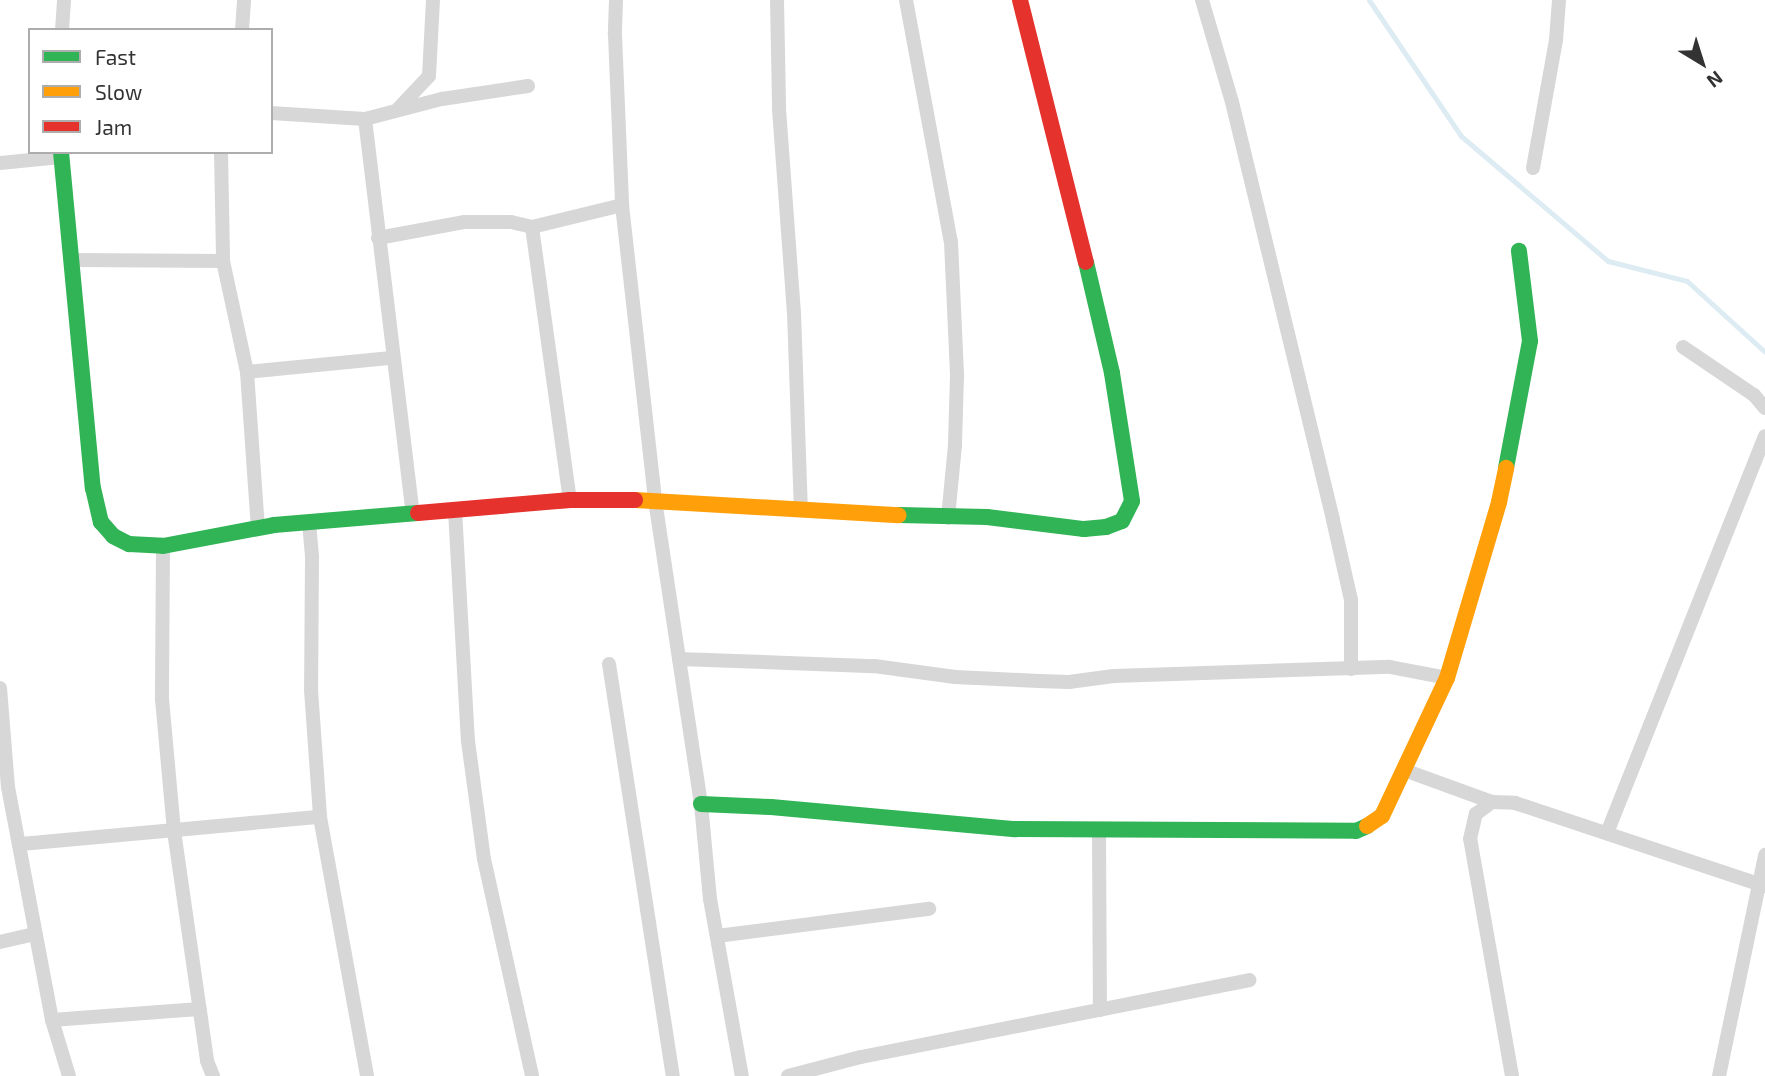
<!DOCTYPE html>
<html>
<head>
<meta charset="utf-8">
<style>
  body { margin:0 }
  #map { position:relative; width:1765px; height:1076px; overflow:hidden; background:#fff; font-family:"Exo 2",sans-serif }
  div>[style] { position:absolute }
  .stream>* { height:5px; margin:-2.5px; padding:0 2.5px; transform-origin:2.5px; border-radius:2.5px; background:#ddebf3 }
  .street>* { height:14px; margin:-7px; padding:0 7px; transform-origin:7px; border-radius:7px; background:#d7d7d7 }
  .fast>* { height:16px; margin:-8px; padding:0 8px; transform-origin:8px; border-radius:8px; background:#30b455 }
  .slow>* { height:16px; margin:-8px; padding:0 8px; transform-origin:8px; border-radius:8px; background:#ff9f0a }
  .jam>* { height:16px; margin:-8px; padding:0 8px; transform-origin:8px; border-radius:8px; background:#e5322d }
  span { translate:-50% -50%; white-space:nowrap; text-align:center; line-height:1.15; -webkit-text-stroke:7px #fff; paint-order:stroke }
  .legend { position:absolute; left:28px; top:28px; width:245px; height:126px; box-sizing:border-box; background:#fff; border:2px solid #adadad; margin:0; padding:9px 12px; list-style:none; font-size:21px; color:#333 }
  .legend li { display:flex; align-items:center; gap:14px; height:35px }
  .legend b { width:35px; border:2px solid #adadad }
  .north { position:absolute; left:1667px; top:28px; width:70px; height:70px; -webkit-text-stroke:5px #fff; paint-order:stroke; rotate:142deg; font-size:19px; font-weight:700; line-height:28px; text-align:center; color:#333 }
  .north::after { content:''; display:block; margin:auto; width:24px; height:32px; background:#333; clip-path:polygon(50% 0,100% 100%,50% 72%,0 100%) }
</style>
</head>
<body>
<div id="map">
  <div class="stream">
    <div style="left:1369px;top:0;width:164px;rotate:55.9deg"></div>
    <div style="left:1461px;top:136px;width:193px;rotate:40.4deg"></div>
    <div style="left:1608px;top:261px;width:81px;rotate:14.2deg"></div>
    <div style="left:1687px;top:281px;width:105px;rotate:42.3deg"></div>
  </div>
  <div class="street">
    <div style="left:616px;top:0;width:35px;rotate:92deg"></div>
    <div style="left:615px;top:35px;width:170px;rotate:87.6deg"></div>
    <div style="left:622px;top:205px;width:297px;rotate:83.6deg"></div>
    <div style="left:655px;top:500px;width:307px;rotate:81.4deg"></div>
    <div style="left:701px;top:804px;width:95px;rotate:84.6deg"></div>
    <div style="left:710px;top:899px;width:180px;rotate:79.8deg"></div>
    <div style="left:777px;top:0;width:109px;rotate:88.9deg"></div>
    <div style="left:779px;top:109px;width:204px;rotate:85.8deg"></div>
    <div style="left:794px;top:312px;width:198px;rotate:88deg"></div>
    <div style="left:906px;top:0;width:246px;rotate:79.5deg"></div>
    <div style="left:951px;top:242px;width:134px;rotate:87.4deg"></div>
    <div style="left:957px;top:376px;width:69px;rotate:91.7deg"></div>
    <div style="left:955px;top:445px;width:73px;rotate:95.5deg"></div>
    <div style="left:1202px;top:0;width:106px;rotate:73.6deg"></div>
    <div style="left:1232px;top:102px;width:430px;rotate:76.4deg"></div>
    <div style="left:1333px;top:520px;width:82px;rotate:77.3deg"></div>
    <div style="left:1351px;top:600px;width:69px;rotate:90deg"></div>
    <div style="left:62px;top:30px;width:30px;rotate:-86deg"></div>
    <div style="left:242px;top:30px;width:30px;rotate:-86deg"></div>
    <div style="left:398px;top:109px;width:45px;rotate:-46.8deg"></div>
    <div style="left:429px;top:76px;width:76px;rotate:-87deg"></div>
    <div style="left:271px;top:113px;width:94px;rotate:3.7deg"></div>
    <div style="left:365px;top:119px;width:80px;rotate:-14.6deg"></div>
    <div style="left:442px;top:99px;width:87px;rotate:-8.6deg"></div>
    <div style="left:365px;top:119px;width:398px;rotate:83.1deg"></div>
    <div style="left:221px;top:152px;width:109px;rotate:88.9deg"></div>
    <div style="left:223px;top:261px;width:114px;rotate:77.8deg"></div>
    <div style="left:247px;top:372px;width:156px;rotate:86deg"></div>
    <div style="left:0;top:163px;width:61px;rotate:-5.6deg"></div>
    <div style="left:1533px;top:168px;width:130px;rotate:-79.8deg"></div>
    <div style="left:1556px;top:40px;width:40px;rotate:-85.7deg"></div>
    <div style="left:532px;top:227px;width:276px;rotate:82.1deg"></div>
    <div style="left:378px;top:238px;width:87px;rotate:-10.5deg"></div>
    <div style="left:464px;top:222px;width:47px"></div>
    <div style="left:511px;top:222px;width:22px;rotate:13deg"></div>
    <div style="left:532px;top:227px;width:93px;rotate:-13.7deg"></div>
    <div style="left:73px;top:260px;width:150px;rotate:0.4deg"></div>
    <div style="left:1683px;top:347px;width:86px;rotate:34.1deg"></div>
    <div style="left:1754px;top:395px;width:17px;rotate:50deg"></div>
    <div style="left:247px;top:372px;width:145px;rotate:-5.6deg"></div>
    <div style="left:455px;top:510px;width:231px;rotate:86.8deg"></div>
    <div style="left:468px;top:741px;width:119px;rotate:82.3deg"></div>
    <div style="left:484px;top:859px;width:222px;rotate:77.5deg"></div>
    <div style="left:309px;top:522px;width:36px;rotate:85deg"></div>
    <div style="left:312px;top:558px;width:132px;rotate:90.4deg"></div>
    <div style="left:311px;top:690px;width:127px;rotate:85.9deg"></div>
    <div style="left:320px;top:817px;width:263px;rotate:79.7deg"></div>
    <div style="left:163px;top:546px;width:153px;rotate:90.4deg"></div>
    <div style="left:162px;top:699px;width:133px;rotate:84.8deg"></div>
    <div style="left:174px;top:831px;width:232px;rotate:81.8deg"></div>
    <div style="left:207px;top:1061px;width:16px;rotate:68deg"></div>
    <div style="left:679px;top:659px;width:195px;rotate:2.1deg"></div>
    <div style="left:874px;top:666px;width:82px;rotate:7.7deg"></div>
    <div style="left:955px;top:677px;width:84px;rotate:2.7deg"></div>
    <div style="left:1039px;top:681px;width:30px;rotate:2deg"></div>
    <div style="left:1069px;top:682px;width:45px;rotate:-7.6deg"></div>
    <div style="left:1114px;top:676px;width:276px;rotate:-1.9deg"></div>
    <div style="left:1390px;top:667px;width:58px;rotate:10.9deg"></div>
    <div style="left:609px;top:664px;width:417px;rotate:81.2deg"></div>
    <div style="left:0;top:688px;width:99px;rotate:85.4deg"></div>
    <div style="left:8px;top:787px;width:237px;rotate:79.3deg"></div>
    <div style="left:52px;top:1020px;width:59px;rotate:73.1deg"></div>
    <div style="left:1404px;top:770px;width:94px;rotate:20deg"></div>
    <div style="left:1099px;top:831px;width:179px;rotate:89.7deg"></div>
    <div style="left:1607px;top:833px;width:427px;rotate:-68.3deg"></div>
    <div style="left:21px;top:844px;width:300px;rotate:-5.2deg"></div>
    <div style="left:717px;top:936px;width:214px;rotate:-7.3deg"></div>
    <div style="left:0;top:942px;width:36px;rotate:-13deg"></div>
    <div style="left:52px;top:1020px;width:148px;rotate:-4.3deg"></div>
    <div style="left:788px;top:1076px;width:75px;rotate:-14.6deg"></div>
    <div style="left:861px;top:1057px;width:396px;rotate:-11.2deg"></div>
    <div style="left:1512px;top:1076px;width:241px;rotate:-100deg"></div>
    <div style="left:1470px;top:839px;width:26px;rotate:-77deg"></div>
    <div style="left:1476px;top:814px;width:20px;rotate:-37deg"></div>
    <div style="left:1492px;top:802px;width:23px;rotate:2deg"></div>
    <div style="left:1515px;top:803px;width:263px;rotate:18.4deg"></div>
    <div style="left:1719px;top:1076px;width:226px;rotate:-78.2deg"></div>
  </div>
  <div class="fast">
    <div style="left:61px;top:152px;width:338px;rotate:84.6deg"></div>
    <div style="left:93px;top:488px;width:35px;rotate:77deg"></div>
    <div style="left:101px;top:522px;width:18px;rotate:49deg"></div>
    <div style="left:113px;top:536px;width:18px;rotate:27deg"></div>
    <div style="left:129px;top:544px;width:34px;rotate:3deg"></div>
    <div style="left:163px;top:546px;width:113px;rotate:-10.7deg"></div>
    <div style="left:274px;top:525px;width:144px;rotate:-4.8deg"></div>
    <div style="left:1506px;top:468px;width:129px;rotate:-79.3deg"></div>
    <div style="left:1530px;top:341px;width:91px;rotate:-97deg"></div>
    <div style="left:899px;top:515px;width:88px;rotate:1.3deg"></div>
    <div style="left:987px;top:517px;width:98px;rotate:7.1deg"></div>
    <div style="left:1084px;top:529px;width:22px;rotate:-5deg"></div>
    <div style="left:1106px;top:527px;width:17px;rotate:-21deg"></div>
    <div style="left:1122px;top:521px;width:22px;rotate:-63deg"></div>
    <div style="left:1132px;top:501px;width:130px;rotate:-98.9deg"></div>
    <div style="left:1112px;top:373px;width:114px;rotate:-103.2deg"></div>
    <div style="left:701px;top:804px;width:70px;rotate:2.5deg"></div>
    <div style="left:771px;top:807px;width:245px;rotate:5.2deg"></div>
    <div style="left:1015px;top:829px;width:341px;rotate:0.3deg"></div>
    <div style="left:1356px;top:831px;width:12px;rotate:-24deg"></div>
  </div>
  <div class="slow">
    <div style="left:635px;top:500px;width:264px;rotate:3.3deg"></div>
    <div style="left:1367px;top:826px;width:18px;rotate:-34deg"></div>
    <div style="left:1382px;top:816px;width:153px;rotate:-64.8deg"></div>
    <div style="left:1447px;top:678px;width:184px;rotate:-73.5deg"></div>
    <div style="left:1499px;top:502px;width:35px;rotate:-78deg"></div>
  </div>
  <div class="jam">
    <div style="left:1020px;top:0;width:270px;rotate:75.9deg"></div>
    <div style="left:418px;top:513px;width:153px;rotate:-4.9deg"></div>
    <div style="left:570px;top:500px;width:65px"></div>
  </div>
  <ul class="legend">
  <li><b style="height:9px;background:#30b455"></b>Fast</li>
  <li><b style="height:9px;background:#ff9f0a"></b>Slow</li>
  <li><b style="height:9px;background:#e5322d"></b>Jam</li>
  </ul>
  <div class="north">N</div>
</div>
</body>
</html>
